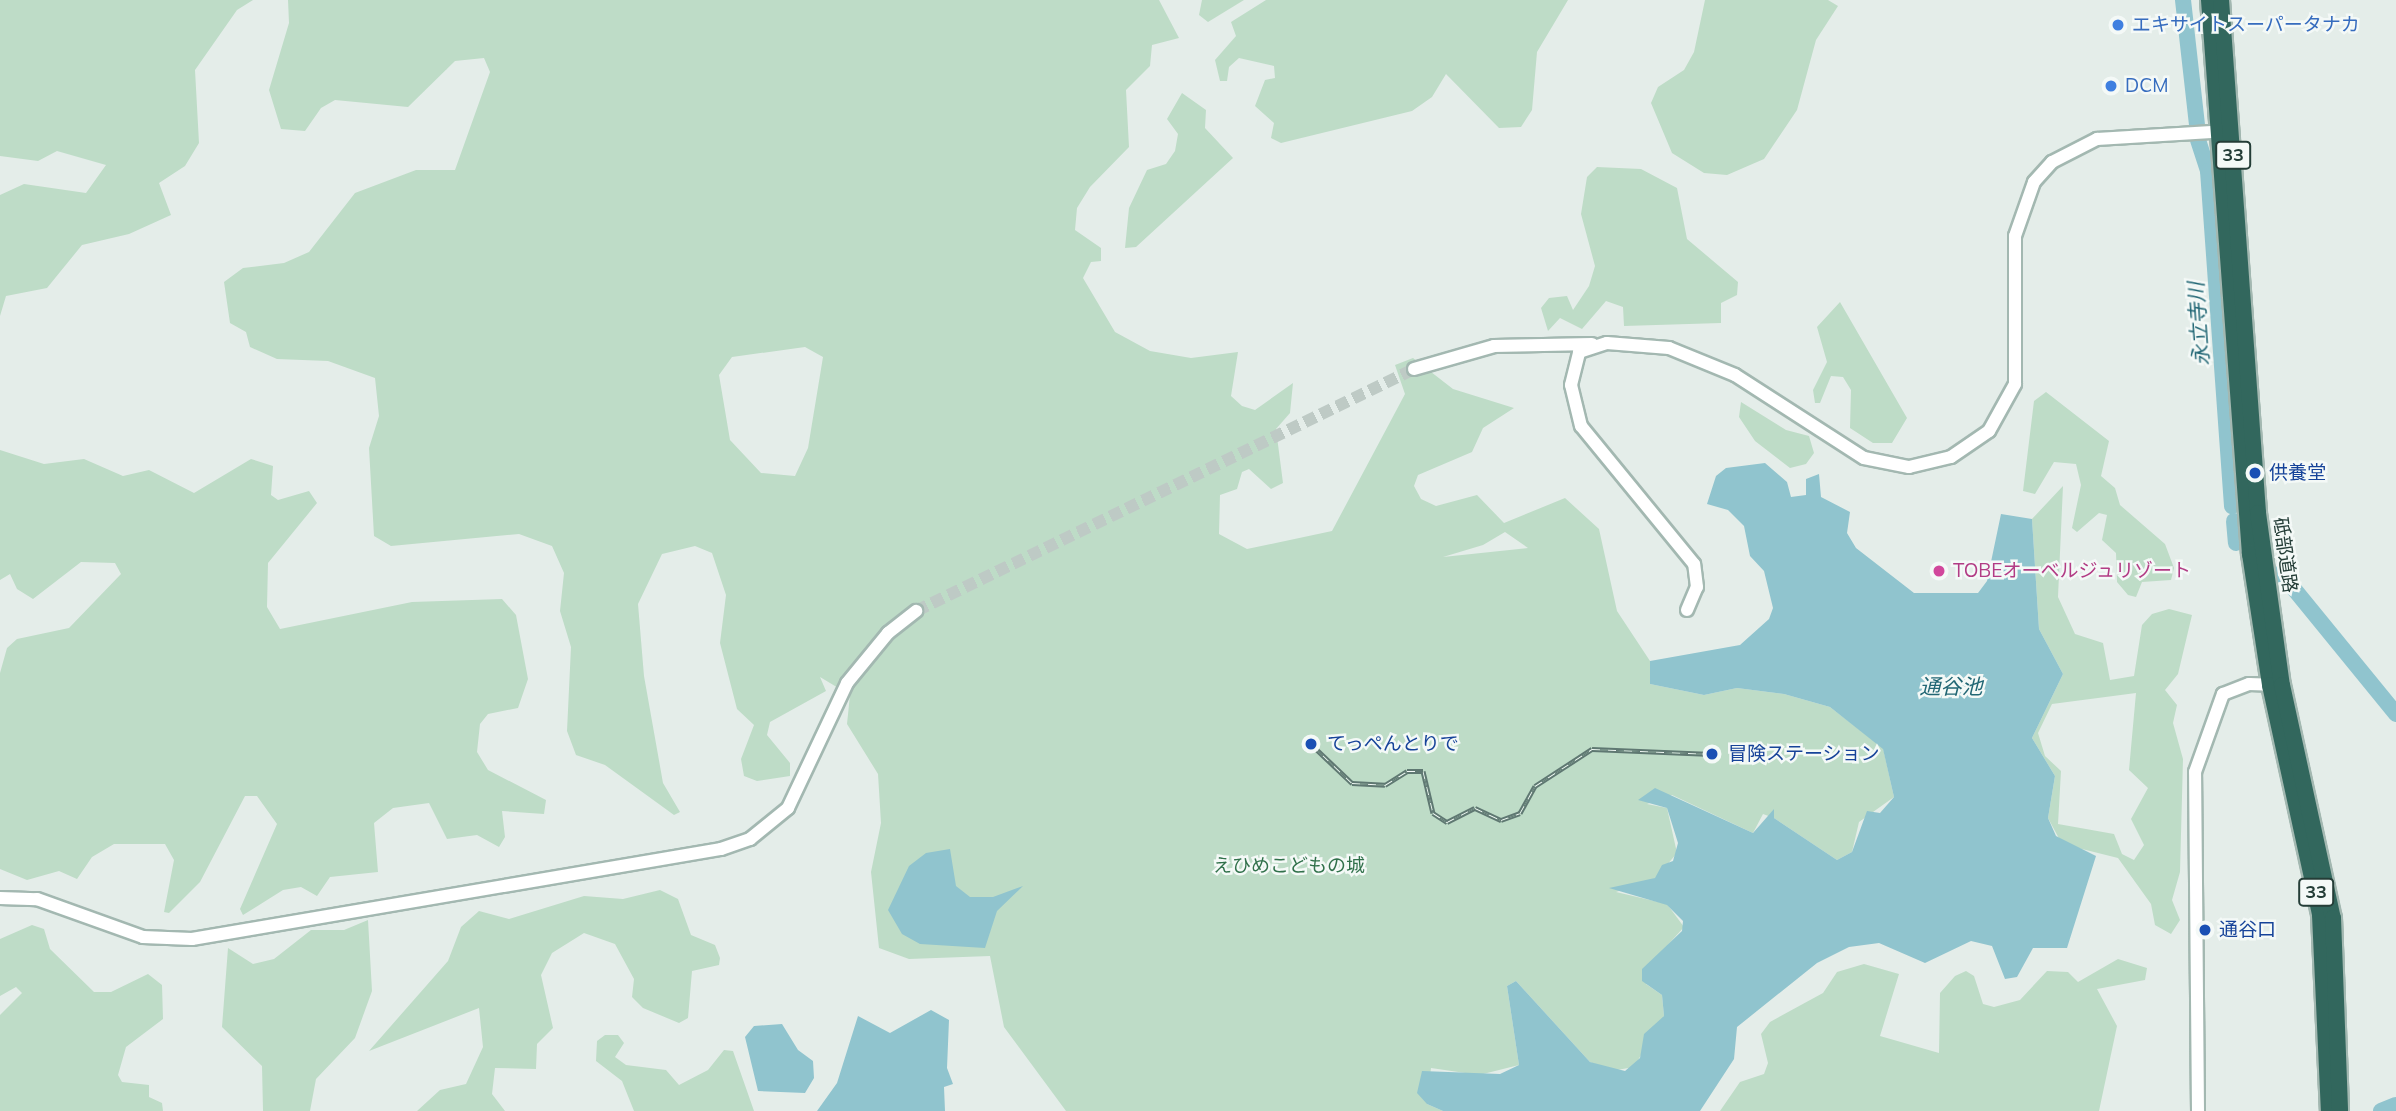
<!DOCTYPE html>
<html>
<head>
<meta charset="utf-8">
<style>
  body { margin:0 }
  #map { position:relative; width:2396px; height:1111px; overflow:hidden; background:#e4ede9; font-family:Mulish,"Noto Sans JP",sans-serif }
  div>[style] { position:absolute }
  .green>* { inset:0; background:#bedcc7 }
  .water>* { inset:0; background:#90c4ce }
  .river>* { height:16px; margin:-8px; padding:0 8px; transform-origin:8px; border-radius:8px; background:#90c4ce }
  .secondary-tunnel>* { height:12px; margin-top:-6px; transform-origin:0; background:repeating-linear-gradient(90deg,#becac5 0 12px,transparent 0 18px) }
  .roads { filter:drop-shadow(2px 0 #a3b8b1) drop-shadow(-2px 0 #a3b8b1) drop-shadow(0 2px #a3b8b1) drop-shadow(0 -2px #a3b8b1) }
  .secondary>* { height:12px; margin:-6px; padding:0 6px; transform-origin:6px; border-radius:6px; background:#fff }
  .highway>* { height:16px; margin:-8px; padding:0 8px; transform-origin:8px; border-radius:8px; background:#32675d }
  .rail>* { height:5px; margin-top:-2.5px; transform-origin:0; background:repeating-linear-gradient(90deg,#f4f9f7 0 8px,#5f7872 0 16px); box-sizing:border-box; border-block:2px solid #5f7872 }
  .dots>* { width:19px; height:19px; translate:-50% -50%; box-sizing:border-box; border:4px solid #f4f9f7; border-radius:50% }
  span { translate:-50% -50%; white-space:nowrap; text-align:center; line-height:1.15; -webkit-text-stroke:5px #f4f9f7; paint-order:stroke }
  .shield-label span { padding:2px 5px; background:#f4f9f7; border:2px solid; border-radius:5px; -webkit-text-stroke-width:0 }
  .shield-label { font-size:18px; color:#243d37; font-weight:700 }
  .shop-label { font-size:19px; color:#366cbe }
  .left { translate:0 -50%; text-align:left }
  .transit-label { font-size:19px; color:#164399 }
  .street-label { font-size:19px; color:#243d37 }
  .hotel-label { font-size:19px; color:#b23c85 }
  .park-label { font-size:19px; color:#31714b }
  .water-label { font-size:21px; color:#226775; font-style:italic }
</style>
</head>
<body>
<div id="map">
  <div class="green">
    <div style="clip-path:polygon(0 0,253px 0,237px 10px,195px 70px,199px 143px,185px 166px,159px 183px,171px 215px,129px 234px,82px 245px,47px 288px,6px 296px,0 316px,0 195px,24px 184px,86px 193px,106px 165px,57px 151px,38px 161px,0 156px)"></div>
    <div style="clip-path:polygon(evenodd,288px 0,1159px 0,1179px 38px,1152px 45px,1150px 66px,1126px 90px,1129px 147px,1090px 187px,1077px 208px,1075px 230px,1101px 248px,1101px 261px,1091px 262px,1083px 278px,1115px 332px,1150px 351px,1191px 358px,1238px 352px,1231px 396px,1242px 406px,1255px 410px,1293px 383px,1290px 413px,1276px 429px,1283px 483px,1271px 489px,1249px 469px,1242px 472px,1237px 489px,1220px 495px,1219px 534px,1247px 549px,1332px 531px,1405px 394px,1395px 365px,1413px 358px,1453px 389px,1514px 408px,1483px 428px,1472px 452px,1418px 475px,1414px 486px,1421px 499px,1436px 506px,1477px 495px,1504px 523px,1565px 498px,1599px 529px,1617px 611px,1650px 661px,1650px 684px,1704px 695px,1737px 688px,1784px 694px,1830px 707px,1883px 748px,1894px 797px,1859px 822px,1852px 852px,1837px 860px,1774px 818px,1763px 814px,1753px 833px,1672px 795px,1647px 804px,1667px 808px,1677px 853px,1656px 878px,1616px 892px,1667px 904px,1684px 927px,1655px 959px,1646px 984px,1662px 995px,1664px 1016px,1634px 1067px,1611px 1071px,1590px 1062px,1516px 981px,1507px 986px,1519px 1065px,1479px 1075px,1431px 1068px,1427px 1104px,1443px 1111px,1066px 1111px,1004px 1027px,990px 956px,909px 959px,879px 948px,871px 872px,881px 823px,878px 774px,847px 724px,850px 695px,820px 677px,826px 691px,770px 722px,767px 735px,790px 763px,790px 776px,757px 781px,744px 776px,741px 759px,754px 725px,737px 709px,720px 643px,726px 595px,712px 553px,695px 546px,662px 554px,638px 604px,644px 676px,663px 783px,680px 812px,674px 815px,605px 765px,576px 755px,567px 731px,571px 647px,560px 611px,564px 573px,552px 546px,519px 534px,391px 546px,374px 536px,369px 448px,379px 416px,375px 378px,328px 361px,277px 359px,250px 347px,246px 332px,230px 323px,224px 282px,243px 268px,284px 263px,309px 252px,355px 193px,416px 170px,455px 170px,490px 72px,484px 58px,455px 61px,408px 107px,335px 100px,321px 108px,305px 131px,281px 129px,269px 90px,289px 23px,288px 0,805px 347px,823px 357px,808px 448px,795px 476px,761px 473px,730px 440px,719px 375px,732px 357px,805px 347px,288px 0,1505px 532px,1528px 548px,1443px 557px,1483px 545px,1505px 532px)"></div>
    <div style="clip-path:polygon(1202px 0,1244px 0,1208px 22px,1199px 15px)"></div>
    <div style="clip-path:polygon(1266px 0,1568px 0,1537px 52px,1532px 110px,1521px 127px,1499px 128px,1446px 74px,1432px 97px,1412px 111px,1281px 143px,1271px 138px,1274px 123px,1255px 106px,1265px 80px,1275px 78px,1274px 66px,1239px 58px,1229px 67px,1227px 81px,1220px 81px,1215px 60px,1236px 36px,1231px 22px)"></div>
    <div style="clip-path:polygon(1705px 0,1828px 0,1838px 6px,1816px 40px,1797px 110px,1764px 159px,1727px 175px,1704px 173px,1672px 153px,1651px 103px,1658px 87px,1684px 70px,1694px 52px)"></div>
    <div style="clip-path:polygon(1182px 93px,1206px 110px,1205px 128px,1233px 158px,1136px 247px,1125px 248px,1129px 208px,1147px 170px,1166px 164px,1175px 151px,1178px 134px,1167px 119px)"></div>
    <div style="clip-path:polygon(1597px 167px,1641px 169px,1677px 188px,1687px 239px,1738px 282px,1737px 295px,1721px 303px,1721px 323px,1624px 326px,1623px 307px,1606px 301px,1582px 329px,1560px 318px,1548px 331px,1541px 308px,1549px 298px,1567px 296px,1573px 310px,1589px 286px,1595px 266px,1581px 214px,1587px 177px)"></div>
    <div style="clip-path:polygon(1840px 302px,1907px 418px,1892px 443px,1873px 443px,1850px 428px,1851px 390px,1843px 377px,1831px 376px,1820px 403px,1815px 403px,1813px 390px,1827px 362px,1817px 327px)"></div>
    <div style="clip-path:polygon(2046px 392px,2109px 441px,2101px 476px,2115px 488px,2120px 505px,2165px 544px,2174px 568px,2171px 580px,2142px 582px,2136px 597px,2128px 595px,2117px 582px,2116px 553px,2102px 540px,2107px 515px,2099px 513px,2077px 532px,2072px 528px,2081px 485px,2076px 464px,2054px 462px,2035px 494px,2023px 491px,2034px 401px)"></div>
    <div style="clip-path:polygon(1741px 402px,1786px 430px,1809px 436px,1814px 453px,1806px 464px,1790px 468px,1755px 441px,1739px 417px)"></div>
    <div style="clip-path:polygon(0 450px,44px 464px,84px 459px,123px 476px,149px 470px,194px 493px,251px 459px,273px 466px,271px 495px,278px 500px,309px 491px,317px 503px,268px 563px,267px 607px,280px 629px,412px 602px,502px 599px,516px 615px,528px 679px,518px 708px,488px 714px,480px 724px,477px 752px,488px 770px,546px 800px,544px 814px,502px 811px,505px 837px,499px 847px,477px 835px,447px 839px,429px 803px,393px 808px,374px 823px,378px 872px,330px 877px,317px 896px,301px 887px,283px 890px,243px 915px,240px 909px,277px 824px,257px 796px,245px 796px,200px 882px,169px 913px,164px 912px,174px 860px,165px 844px,114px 844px,92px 857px,77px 879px,59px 871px,27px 880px,0 869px,0 673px,7px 648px,17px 639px,69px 628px,121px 574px,115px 563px,81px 562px,33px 599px,17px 589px,10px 574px,0 580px)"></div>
    <div style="clip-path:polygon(evenodd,2063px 486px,2058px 597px,2075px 634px,2103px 643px,2110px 680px,2134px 676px,2142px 625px,2152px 614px,2169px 609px,2192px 615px,2178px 674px,2165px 690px,2177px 705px,2173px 723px,2183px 759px,2180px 872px,2172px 900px,2180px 920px,2171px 934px,2155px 925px,2151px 904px,2118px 858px,2062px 844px,2048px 818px,2055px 776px,2032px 738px,2063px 674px,2039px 629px,2032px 519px,2063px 486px,2136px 693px,2129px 770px,2148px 788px,2131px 819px,2144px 845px,2134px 860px,2122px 854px,2114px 834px,2058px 824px,2061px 771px,2045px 756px,2038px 733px,2052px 704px,2136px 693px)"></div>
    <div style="clip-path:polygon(660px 890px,678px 899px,691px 935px,715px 945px,720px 958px,719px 965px,692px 971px,688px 1018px,679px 1023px,643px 1008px,632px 997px,634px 979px,615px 944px,584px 933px,552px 953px,541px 975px,553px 1028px,537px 1044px,536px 1069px,495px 1068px,492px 1094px,505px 1111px,417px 1111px,440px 1090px,466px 1084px,483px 1047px,479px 1008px,369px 1051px,448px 961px,461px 927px,479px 911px,509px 919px,584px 896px,623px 899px)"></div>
    <div style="clip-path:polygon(368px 920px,372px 991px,355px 1038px,316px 1079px,310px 1111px,263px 1111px,262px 1066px,222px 1027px,228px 948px,253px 964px,274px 959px,311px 930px,344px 930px)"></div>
    <div style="clip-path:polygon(32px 925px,44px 929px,50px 949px,94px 992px,111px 992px,148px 974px,162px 985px,163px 1019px,126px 1047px,118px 1075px,122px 1082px,149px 1085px,149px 1097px,162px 1103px,163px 1111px,0 1111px,0 1015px,22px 993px,16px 987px,0 996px,0 939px)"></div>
    <div style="clip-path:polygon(2118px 959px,2147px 968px,2145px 980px,2097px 989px,2117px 1026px,2099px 1111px,1720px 1111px,1740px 1082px,1764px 1074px,1768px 1063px,1761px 1034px,1770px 1022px,1823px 993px,1837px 972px,1864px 964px,1899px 974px,1880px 1036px,1939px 1053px,1940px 993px,1955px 976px,1966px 971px,1974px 976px,1983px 1004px,1994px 1007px,2020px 1000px,2047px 971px,2068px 972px,2078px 982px)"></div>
    <div style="clip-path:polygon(605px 1035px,618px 1035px,624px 1043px,615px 1057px,626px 1065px,666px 1070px,679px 1085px,708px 1070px,724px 1050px,733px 1051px,754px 1111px,634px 1111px,622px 1081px,596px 1061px,597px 1041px)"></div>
  </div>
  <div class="water">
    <div style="clip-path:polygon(1765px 463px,1787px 482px,1791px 497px,1806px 495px,1806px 479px,1819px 474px,1821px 497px,1850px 512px,1847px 533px,1856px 548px,1914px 593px,1978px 593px,1987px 581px,2001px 514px,2032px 519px,2039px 629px,2063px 674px,2032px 738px,2055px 776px,2048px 818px,2056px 836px,2096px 856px,2067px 948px,2033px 948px,2017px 977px,2005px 979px,1992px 946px,1971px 941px,1925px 963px,1879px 943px,1849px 947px,1817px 963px,1737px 1027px,1734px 1059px,1700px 1111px,1443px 1111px,1427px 1104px,1417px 1093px,1422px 1071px,1500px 1074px,1519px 1065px,1507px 986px,1516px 981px,1590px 1062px,1625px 1071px,1640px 1058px,1644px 1034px,1664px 1016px,1662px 995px,1642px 981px,1642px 969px,1682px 931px,1683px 921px,1667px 905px,1609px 888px,1655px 878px,1662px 865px,1673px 861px,1678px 843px,1667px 808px,1638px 800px,1655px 788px,1753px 833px,1774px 809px,1774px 818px,1837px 860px,1852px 852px,1867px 811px,1880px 813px,1894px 797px,1883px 749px,1830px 707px,1784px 694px,1737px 688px,1704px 695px,1650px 684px,1650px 661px,1740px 645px,1769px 619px,1773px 608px,1764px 571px,1750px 556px,1744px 526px,1728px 510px,1707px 504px,1716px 476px,1726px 468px)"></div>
    <div style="clip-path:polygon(950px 849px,956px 886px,970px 897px,993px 897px,1023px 886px,997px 911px,985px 948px,920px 944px,902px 934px,888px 910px,909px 866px,926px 853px)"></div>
    <div style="clip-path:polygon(931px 1010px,949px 1020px,947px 1068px,953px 1084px,944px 1087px,945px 1111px,817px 1111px,837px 1083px,858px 1016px,890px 1033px)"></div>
    <div style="clip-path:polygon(782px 1024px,798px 1050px,813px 1061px,814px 1078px,805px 1093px,758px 1091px,745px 1037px,754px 1026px)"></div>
  </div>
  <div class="river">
    <div style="left:2183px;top:0;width:125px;rotate:83.6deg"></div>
    <div style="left:2198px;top:140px;width:33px;rotate:72deg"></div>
    <div style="left:2208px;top:171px;width:336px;rotate:85.9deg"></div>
    <div style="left:2234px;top:521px;width:22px;rotate:85deg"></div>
    <div style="left:2281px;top:573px;width:182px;rotate:50.8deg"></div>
    <div style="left:2381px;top:1111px;width:16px;rotate:-22deg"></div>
  </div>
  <div class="secondary-tunnel">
    <div style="left:916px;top:611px;width:554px;rotate:-25.92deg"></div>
  </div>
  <div class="roads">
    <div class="secondary">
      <div style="left:1414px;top:369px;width:83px;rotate:-16deg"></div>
      <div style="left:1494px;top:346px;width:98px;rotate:-1.2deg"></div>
      <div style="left:1687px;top:610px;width:25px;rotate:-67deg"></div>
      <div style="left:1697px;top:587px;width:23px;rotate:-97deg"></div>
      <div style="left:1694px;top:564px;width:178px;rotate:-129.3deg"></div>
      <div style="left:1581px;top:426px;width:42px;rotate:-103.7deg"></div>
      <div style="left:1571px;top:385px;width:34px;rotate:-76deg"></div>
      <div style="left:1579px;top:352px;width:29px;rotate:-18deg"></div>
      <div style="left:1607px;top:343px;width:62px;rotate:4.6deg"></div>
      <div style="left:1669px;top:348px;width:71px;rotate:22.2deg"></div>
      <div style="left:1735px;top:375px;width:153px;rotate:32.8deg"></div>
      <div style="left:1864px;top:458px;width:46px;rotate:11.3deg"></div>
      <div style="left:1909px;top:467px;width:43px;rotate:-13.4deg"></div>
      <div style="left:1951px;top:457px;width:46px;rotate:-34.4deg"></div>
      <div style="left:1989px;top:431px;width:54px;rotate:-61deg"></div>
      <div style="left:2015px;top:384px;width:148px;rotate:-90deg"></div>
      <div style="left:2015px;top:236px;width:57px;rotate:-70.6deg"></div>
      <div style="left:2034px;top:182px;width:27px;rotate:-48deg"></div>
      <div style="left:2052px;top:162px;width:51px;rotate:-27.1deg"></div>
      <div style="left:2097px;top:139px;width:131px;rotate:-3.5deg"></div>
      <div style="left:0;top:898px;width:37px;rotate:2deg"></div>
      <div style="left:37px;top:899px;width:113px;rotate:19.7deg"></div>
      <div style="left:143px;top:937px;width:49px;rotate:2.3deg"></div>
      <div style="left:192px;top:939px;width:537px;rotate:-9.66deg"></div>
      <div style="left:721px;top:849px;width:31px;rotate:-19deg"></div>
      <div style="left:750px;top:839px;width:49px;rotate:-39.2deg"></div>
      <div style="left:788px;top:808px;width:138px;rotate:-64.7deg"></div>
      <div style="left:847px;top:683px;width:65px;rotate:-50.6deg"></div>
      <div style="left:888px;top:633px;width:36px;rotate:-38deg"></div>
      <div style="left:2198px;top:1111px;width:339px;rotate:-90.5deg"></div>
      <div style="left:2195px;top:772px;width:83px;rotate:-70.3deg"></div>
      <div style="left:2223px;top:694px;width:28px;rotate:-21deg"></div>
      <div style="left:2249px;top:684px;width:29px;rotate:2deg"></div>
    </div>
    <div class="highway">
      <div style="left:2209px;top:0;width:556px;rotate:85.77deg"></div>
      <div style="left:2250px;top:554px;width:133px;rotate:81.3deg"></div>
      <div style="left:2270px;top:685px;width:235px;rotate:77.7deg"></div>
      <div style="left:2320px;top:915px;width:196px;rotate:87.4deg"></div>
      <div style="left:2221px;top:0;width:514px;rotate:85.87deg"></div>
      <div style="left:2258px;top:513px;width:174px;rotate:82.1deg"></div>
      <div style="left:2282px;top:685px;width:239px;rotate:77.7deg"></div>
      <div style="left:2333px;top:918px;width:193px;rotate:87.9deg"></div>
    </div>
  </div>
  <div class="rail">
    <div style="left:1311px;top:744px;width:57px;rotate:43.6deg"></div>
    <div style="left:1352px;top:783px;width:33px;rotate:3deg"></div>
    <div style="left:1385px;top:785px;width:26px;rotate:-32deg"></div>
    <div style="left:1407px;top:771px;width:16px"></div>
    <div style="left:1423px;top:771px;width:43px;rotate:76.6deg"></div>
    <div style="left:1433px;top:813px;width:17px;rotate:33deg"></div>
    <div style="left:1447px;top:822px;width:31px;rotate:-27deg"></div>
    <div style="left:1475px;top:808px;width:29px;rotate:25deg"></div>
    <div style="left:1501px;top:820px;width:20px;rotate:-20deg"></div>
    <div style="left:1520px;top:813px;width:31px;rotate:-61deg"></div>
    <div style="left:1535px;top:786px;width:68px;rotate:-33deg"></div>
    <div style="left:1592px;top:749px;width:120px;rotate:2.4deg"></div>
  </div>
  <div class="dots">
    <div style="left:2118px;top:25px;background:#3f7fe0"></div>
    <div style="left:2111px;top:86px;background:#3f7fe0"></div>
    <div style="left:2255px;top:473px;background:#1a4fb4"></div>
    <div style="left:1939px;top:571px;background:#d1479c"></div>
    <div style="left:1311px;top:744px;background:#1a4fb4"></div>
    <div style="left:1712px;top:754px;background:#1a4fb4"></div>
    <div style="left:2205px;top:930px;background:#1a4fb4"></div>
  </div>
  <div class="shield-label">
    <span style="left:2233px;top:155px">33</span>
    <span style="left:2316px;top:892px">33</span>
  </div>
  <div class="shop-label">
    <span class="left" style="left:2132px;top:25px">エキサイトスーパータナカ</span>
    <span class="left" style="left:2125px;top:86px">DCM</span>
  </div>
  <div class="transit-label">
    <span class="left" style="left:2269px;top:473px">供養堂</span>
    <span class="left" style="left:1327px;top:744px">てっぺんとりで</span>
    <span class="left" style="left:1728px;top:754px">冒険ステーション</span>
    <span class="left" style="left:2219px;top:930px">通谷口</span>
  </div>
  <div class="street-label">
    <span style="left:2285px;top:555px;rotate:82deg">砥部道路</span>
  </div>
  <div class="hotel-label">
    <span class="left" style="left:1953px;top:571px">TOBEオーベルジュリゾート</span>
  </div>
  <div class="park-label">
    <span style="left:1289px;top:866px">えひめこどもの城</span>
  </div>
  <div class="water-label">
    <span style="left:2198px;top:324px;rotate:-94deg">永立寺川</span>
    <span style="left:1951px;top:686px">通谷池</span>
  </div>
</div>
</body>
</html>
